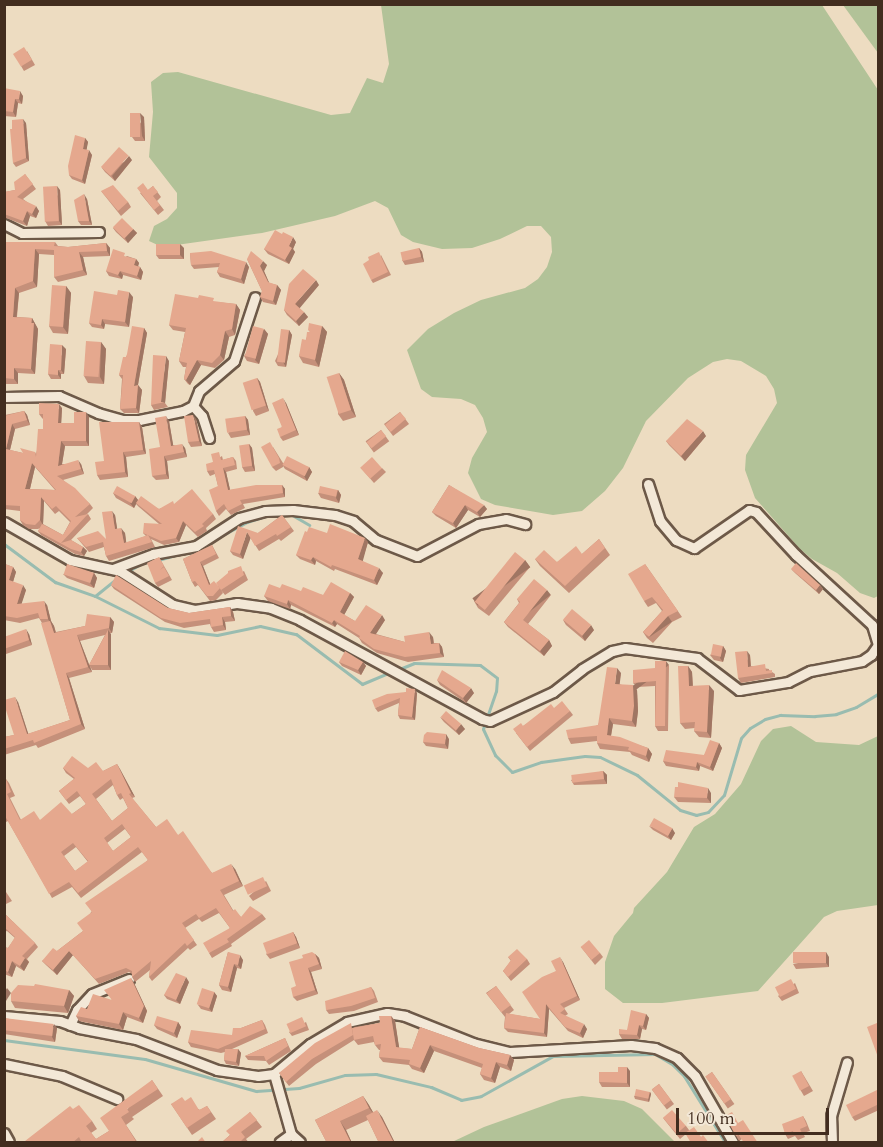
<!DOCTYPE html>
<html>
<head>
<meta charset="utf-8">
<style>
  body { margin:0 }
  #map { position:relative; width:883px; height:1147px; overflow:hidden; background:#eddcc1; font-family:Cardo,serif }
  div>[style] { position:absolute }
  .green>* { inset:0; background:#b2c298 }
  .stream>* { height:3px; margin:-1.5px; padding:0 1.5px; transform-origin:1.5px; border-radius:1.5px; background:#99bcb0 }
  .roads { filter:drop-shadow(2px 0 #6d5948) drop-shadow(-2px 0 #6d5948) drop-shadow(0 2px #6d5948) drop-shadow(0 -2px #6d5948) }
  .street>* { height:9px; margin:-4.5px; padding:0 4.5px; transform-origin:4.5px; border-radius:4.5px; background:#f3e8d7 }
  .wall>* { inset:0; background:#c5907a; transform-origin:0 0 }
  .shaded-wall>* { inset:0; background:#a07663; transform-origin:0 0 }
  .building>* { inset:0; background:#e5a88e; transform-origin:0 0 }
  span { translate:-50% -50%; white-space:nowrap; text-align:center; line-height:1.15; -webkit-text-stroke:5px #f3e8d7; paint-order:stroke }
  .frame { position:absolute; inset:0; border:6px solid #422d1f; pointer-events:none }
  .scale { position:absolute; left:676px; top:1108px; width:153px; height:27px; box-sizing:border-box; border:3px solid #422d1f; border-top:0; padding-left:8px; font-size:18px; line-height:21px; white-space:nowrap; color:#422d1f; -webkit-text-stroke:4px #f3e8d7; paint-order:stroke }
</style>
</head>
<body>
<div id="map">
  <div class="green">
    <div style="clip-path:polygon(381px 5px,822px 5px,878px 90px,878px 596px,874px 598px,860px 593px,837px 573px,812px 559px,800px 549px,755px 498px,745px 470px,746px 455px,777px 403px,774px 389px,766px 376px,741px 361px,727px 359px,713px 362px,688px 378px,646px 421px,623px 468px,605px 491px,582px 511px,553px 515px,495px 505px,481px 499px,468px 473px,472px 458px,487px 432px,483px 418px,475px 405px,461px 399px,432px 397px,421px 389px,407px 350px,428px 329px,454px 313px,481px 300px,525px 288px,538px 279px,547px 267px,552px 252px,551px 237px,541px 226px,527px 226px,500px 239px,472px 248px,442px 249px,413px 242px,401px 235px,388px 208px,375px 201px,335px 216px,262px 233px,162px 247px,149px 241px,154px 226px,167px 219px,177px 208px,177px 193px,149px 157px,153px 112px,151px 82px,163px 73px,178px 72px,331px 115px,350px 113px,367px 78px,383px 83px,389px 64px)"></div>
    <div style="clip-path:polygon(843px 5px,878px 5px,878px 53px)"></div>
    <div style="clip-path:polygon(791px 726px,816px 742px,859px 745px,878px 736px,878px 905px,837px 911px,824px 917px,758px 991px,662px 1003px,623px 1003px,605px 989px,605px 962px,614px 936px,633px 913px,634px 908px,667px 872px,694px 827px,715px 814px,741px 784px,761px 741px,773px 729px)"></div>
    <div style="clip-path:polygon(582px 1096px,624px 1101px,642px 1109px,675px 1142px,452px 1142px,484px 1127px,562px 1099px)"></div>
  </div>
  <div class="stream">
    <div style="left:287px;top:515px;width:5px"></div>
    <div style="left:292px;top:515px;width:20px;rotate:30deg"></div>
    <div style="left:4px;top:544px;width:64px;rotate:36.7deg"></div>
    <div style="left:55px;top:582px;width:42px;rotate:19.3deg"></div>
    <div style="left:95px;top:596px;width:72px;rotate:26.6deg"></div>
    <div style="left:159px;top:628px;width:58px;rotate:6.9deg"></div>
    <div style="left:217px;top:635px;width:44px;rotate:-11.8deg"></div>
    <div style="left:260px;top:626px;width:37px;rotate:13deg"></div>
    <div style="left:296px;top:634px;width:83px;rotate:37.1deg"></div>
    <div style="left:362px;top:684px;width:30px;rotate:-23deg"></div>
    <div style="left:206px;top:544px;width:47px;rotate:-28.2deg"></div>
    <div style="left:247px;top:522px;width:22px;rotate:-18deg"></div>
    <div style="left:158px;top:560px;width:29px;rotate:-16deg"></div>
    <div style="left:125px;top:573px;width:22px;rotate:-30deg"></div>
    <div style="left:144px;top:562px;width:8px;rotate:-7deg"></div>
    <div style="left:95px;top:596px;width:26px;rotate:-39deg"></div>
    <div style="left:397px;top:670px;width:18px;rotate:-22deg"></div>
    <div style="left:414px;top:663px;width:66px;rotate:1.7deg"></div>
    <div style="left:480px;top:665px;width:21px;rotate:37deg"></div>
    <div style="left:497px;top:678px;width:13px;rotate:94deg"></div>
    <div style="left:496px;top:691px;width:40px;rotate:108.9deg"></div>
    <div style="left:483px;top:729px;width:29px;rotate:65deg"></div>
    <div style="left:495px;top:755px;width:24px;rotate:45deg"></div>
    <div style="left:512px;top:772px;width:31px;rotate:-19deg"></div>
    <div style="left:541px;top:762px;width:44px;rotate:-7.8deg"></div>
    <div style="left:585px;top:756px;width:15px;rotate:4deg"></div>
    <div style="left:600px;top:757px;width:41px;rotate:25.9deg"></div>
    <div style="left:637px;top:775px;width:55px;rotate:39.1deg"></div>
    <div style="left:680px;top:810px;width:17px;rotate:17deg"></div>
    <div style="left:696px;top:815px;width:12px;rotate:-14deg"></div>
    <div style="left:708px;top:812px;width:23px;rotate:-47deg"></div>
    <div style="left:724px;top:795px;width:59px;rotate:-73.4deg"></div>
    <div style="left:741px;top:738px;width:13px;rotate:-48deg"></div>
    <div style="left:750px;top:728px;width:17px;rotate:-31deg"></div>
    <div style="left:765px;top:719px;width:16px;rotate:-15deg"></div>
    <div style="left:780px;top:715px;width:35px;rotate:2deg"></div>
    <div style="left:815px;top:716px;width:21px;rotate:-5deg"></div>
    <div style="left:836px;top:714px;width:21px;rotate:-19deg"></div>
    <div style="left:856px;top:707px;width:26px;rotate:-31deg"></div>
    <div style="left:4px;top:1040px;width:142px;rotate:7.7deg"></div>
    <div style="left:145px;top:1059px;width:116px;rotate:16.1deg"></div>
    <div style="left:256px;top:1091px;width:43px;rotate:-4deg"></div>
    <div style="left:299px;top:1088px;width:48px;rotate:-15.8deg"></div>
    <div style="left:345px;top:1075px;width:31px;rotate:-2deg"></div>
    <div style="left:376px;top:1074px;width:57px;rotate:13.3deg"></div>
    <div style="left:431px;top:1087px;width:33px;rotate:23deg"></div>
    <div style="left:461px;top:1100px;width:20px;rotate:-11deg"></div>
    <div style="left:481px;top:1096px;width:82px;rotate:-29.1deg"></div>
    <div style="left:553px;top:1056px;width:102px;rotate:-1.1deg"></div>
    <div style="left:655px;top:1054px;width:21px;rotate:31deg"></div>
    <div style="left:673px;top:1065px;width:16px;rotate:45deg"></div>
    <div style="left:684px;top:1076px;width:78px;rotate:58.2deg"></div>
  </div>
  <div class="roads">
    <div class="street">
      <div style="left:4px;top:224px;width:20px;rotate:27deg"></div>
      <div style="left:22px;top:233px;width:77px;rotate:-0.7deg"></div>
      <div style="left:4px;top:397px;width:55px;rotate:-1deg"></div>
      <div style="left:59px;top:396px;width:43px;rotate:23.6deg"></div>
      <div style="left:98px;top:413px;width:25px;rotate:16deg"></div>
      <div style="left:122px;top:420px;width:17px"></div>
      <div style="left:139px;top:420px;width:45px;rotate:-11.6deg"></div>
      <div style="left:183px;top:411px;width:11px;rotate:-27deg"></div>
      <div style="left:193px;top:406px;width:16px;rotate:-68deg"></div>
      <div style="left:199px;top:391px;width:46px;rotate:-40.6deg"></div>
      <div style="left:234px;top:361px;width:67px;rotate:-71.8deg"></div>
      <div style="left:193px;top:406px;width:13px;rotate:48deg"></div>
      <div style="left:202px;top:416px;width:23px;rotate:72deg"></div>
      <div style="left:648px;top:484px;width:39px;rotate:72deg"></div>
      <div style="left:660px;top:521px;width:25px;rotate:50deg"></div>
      <div style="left:676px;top:540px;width:20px;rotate:24deg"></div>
      <div style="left:694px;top:548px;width:67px;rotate:-34.6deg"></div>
      <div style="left:749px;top:510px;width:7px;rotate:16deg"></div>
      <div style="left:756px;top:512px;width:59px;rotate:47.1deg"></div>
      <div style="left:796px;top:555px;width:103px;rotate:42.6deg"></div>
      <div style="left:872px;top:625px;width:21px;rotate:73deg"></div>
      <div style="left:4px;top:522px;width:76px;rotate:29.9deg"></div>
      <div style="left:70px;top:560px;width:51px;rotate:12.4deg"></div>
      <div style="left:120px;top:571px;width:63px;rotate:32.7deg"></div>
      <div style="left:173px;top:605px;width:23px;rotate:13deg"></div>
      <div style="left:195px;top:610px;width:43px;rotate:-9.5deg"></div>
      <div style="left:237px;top:603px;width:34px;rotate:8deg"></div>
      <div style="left:271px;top:608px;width:31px;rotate:22deg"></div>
      <div style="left:300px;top:620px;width:207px;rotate:28.5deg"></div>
      <div style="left:482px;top:719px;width:8px;rotate:14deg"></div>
      <div style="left:490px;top:721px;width:69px;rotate:-24.7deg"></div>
      <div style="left:553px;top:692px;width:37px;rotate:-38deg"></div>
      <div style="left:582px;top:669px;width:35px;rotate:-31deg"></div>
      <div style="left:612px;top:651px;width:13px;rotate:-13deg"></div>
      <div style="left:625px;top:648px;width:73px;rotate:7.9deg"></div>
      <div style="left:697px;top:658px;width:53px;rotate:37.3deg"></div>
      <div style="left:739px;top:690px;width:50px;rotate:-9.3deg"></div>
      <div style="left:788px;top:682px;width:25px;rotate:-27deg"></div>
      <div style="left:810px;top:671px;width:53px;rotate:-10.9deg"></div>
      <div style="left:862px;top:661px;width:11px;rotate:-34deg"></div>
      <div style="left:871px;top:655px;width:12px;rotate:-55deg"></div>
      <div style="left:113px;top:569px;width:43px;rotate:-20.6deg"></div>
      <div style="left:153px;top:554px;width:44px;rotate:-10.5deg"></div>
      <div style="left:196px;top:546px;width:51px;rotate:-33.1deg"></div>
      <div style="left:239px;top:518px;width:27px;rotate:-15deg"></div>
      <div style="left:265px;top:511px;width:28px;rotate:-2deg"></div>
      <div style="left:293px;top:510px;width:42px;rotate:6.8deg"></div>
      <div style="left:335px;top:515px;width:19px;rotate:18deg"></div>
      <div style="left:353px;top:521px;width:30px;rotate:40deg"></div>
      <div style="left:376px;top:540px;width:44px;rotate:21.3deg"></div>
      <div style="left:417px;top:556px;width:69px;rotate:-27.7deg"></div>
      <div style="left:478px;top:524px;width:28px;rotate:-10deg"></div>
      <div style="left:506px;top:519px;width:20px;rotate:15deg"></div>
      <div style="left:4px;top:1016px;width:56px;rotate:5.1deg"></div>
      <div style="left:60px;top:1021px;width:20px;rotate:20deg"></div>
      <div style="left:79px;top:1028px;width:58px;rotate:10.9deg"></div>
      <div style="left:136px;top:1039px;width:87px;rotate:20.9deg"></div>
      <div style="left:217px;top:1070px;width:41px;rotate:8.3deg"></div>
      <div style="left:258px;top:1076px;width:16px;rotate:-7deg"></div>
      <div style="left:274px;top:1074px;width:47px;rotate:-39.8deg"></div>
      <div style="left:310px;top:1044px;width:43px;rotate:-30.7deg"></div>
      <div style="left:347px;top:1022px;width:41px;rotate:-12.7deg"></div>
      <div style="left:387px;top:1013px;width:18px;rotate:9deg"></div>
      <div style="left:405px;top:1016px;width:73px;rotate:21.7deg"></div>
      <div style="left:473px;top:1043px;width:38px;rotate:14deg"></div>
      <div style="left:510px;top:1052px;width:121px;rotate:-3.3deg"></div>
      <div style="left:631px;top:1045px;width:24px;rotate:7deg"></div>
      <div style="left:655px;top:1048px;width:24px;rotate:24deg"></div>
      <div style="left:677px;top:1058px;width:25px;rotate:45deg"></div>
      <div style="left:695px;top:1076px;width:76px;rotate:60.1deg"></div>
      <div style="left:70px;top:1025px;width:17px;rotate:-65deg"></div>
      <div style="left:77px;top:1010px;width:22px;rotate:-47deg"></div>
      <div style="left:92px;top:994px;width:40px;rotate:-22deg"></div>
      <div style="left:4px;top:1064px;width:59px;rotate:11.7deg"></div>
      <div style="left:62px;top:1076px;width:60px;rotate:22.7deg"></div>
      <div style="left:274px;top:1074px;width:62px;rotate:74.2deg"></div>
      <div style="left:291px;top:1134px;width:14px;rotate:144deg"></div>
      <div style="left:4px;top:1133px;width:10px;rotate:61deg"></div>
      <div style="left:291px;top:1134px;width:12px;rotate:42deg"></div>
      <div style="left:832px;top:1142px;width:26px;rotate:-92deg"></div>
      <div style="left:831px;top:1116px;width:56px;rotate:-73.5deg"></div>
    </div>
  </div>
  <div class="wall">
    <div style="clip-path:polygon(27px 51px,35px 65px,24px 71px,21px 66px)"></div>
    <div style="clip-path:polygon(4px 88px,23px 96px,22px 104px,18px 103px,16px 117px,4px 116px)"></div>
    <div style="clip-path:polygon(144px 117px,145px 141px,135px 141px,132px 137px)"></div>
    <div style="clip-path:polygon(26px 123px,29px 161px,16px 167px,13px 163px,12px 129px)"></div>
    <div style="clip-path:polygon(85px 138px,88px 142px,86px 150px,92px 155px,85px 184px,72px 179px,69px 175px)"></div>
    <div style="clip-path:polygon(132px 160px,115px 181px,105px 172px,102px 168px)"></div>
    <div style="clip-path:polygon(25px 174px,36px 189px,23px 199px,39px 211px,36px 218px,30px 216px,27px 226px,6px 218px,4px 218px,4px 188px,5px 192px,15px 190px)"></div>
    <div style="clip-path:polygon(153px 186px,161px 197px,157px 201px,164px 210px,158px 215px,140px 193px,148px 190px)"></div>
    <div style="clip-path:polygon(60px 190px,62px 225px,48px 226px,45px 221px)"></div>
    <div style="clip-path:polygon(101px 191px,128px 202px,131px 207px,121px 216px)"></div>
    <div style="clip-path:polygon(87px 199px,92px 225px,81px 225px,78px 221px)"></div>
    <div style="clip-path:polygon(113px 228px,133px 229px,137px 233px,128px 243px,116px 232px)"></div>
    <div style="clip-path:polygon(5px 242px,55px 242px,58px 246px,68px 247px,106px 243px,110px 248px,110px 256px,83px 257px,87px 275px,58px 282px,54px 277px,54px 255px,39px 254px,37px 287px,19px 293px,17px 317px,32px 318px,38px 329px,35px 374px,18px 373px,18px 384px,4px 384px,4px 317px,6px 302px,4px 302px)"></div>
    <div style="clip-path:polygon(296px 242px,293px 249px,295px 252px,289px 264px,268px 254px,264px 249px)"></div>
    <div style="clip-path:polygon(184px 248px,184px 259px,159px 259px,156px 255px)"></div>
    <div style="clip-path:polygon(419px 248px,422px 252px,424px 262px,405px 265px,402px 260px)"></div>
    <div style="clip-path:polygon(190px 253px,249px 267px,244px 284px,220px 277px,217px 272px,219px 267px,194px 269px,191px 265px)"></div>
    <div style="clip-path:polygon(381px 255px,391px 275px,373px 283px,371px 280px)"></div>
    <div style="clip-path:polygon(127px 256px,136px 259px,139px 263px,138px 266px,140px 267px,143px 272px,141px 280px,123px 275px,122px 279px,109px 276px,106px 271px)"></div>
    <div style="clip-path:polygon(247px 259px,267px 265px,264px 271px,269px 283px,277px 285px,281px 290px,276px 305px,263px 302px,260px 297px,262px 291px)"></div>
    <div style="clip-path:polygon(319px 285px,299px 308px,308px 317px,299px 326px,287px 315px,284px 310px)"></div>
    <div style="clip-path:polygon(66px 286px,71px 293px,68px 334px,53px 333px,49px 326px)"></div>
    <div style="clip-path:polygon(133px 297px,129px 327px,105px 324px,104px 329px,92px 327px,89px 323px)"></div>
    <div style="clip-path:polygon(216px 302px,236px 304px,240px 310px,235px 335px,229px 337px,224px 360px,215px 368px,201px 365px,190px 385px,188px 384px,184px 379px,186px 367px,183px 367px,179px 361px,185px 332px,173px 330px,169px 325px)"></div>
    <div style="clip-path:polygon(322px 326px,327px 332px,319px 367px,303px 363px,299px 356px,309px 332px)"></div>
    <div style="clip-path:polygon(144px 328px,147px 333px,138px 385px,142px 390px,139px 413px,124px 413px,120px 409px,122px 379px,119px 375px,126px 357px)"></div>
    <div style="clip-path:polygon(264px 329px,268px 334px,259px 364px,247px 361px,244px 356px)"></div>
    <div style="clip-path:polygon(289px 330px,292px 335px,286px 367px,278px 366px,275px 361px)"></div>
    <div style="clip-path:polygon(101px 342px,106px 349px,104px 384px,88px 383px,84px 376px)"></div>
    <div style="clip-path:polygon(66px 349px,64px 374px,61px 374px,61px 379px,51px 379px,48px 374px)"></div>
    <div style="clip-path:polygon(169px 361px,165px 403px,168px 407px,154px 410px,151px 405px)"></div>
    <div style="clip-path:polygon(339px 373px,344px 380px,356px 417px,343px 421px,338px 414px)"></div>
    <div style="clip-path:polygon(257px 378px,260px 382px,269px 411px,256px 416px,253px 411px)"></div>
    <div style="clip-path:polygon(286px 403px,299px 435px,283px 441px,280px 437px)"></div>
    <div style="clip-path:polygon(evenodd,62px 408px,61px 423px,74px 423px,89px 417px,89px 446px,65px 446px,62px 464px,81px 464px,84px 474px,63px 480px,90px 504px,93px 508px,86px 515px,88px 514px,91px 519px,71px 540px,83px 547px,87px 551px,84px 556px,75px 554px,41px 535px,38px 531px,40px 528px,38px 529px,29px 529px,23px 525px,20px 520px,20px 511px,4px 509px,4px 412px,5px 415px,24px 411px,27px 415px,30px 425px,15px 429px,10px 450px,23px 453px,35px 452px,36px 454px,43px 429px,43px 419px,42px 418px,39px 414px,62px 408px,35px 467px,55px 490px,30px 489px,35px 467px,62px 408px,44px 501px,55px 514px,59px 511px,70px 522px,63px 535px,43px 524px,44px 501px)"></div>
    <div style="left:400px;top:412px;width:15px;height:20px;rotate:53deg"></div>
    <div style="clip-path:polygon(245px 416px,248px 420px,250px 435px,231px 438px,228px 433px)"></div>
    <div style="clip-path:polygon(196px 419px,202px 446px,191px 447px,188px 442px)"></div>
    <div style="clip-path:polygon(169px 421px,173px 445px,185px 448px,187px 457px,167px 461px,169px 479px,156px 480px,152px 476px)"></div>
    <div style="clip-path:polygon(139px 422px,142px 427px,146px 454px,126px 457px,128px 477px,100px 480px,97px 475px,104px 461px)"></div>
    <div style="left:381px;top:430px;width:14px;height:19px;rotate:54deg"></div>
    <div style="clip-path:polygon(706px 436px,685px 461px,669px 445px,666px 441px)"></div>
    <div style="clip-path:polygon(249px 444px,252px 448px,255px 471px,245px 472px,242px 467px)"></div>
    <div style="clip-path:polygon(273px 447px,283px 463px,309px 467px,312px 472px,307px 481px,285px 469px,283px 466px,283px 467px,276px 471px,272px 467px)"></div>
    <div style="clip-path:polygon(222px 456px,223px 460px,233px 457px,236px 461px,237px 469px,226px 472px,230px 490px,282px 485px,285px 489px,285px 497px,243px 504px,245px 508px,231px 515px,226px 509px,219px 516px,216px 511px,218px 486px,215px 474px,210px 476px,207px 471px,213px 462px)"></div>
    <div style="clip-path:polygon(361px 468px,382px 468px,386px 472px,374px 483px)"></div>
    <div style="clip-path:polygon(449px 485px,487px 509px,480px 517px,468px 510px,456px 528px,436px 516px,432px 512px)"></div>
    <div style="clip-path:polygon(338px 490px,341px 495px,339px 503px,321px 498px,318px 493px)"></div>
    <div style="clip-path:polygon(113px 493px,135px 496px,138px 500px,159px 509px,174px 504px,213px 514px,216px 519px,206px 528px,207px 531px,198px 537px,186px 525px,179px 542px,164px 545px,151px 539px,155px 547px,109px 561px,106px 556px,104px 547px,89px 552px,77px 538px,106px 539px,115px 515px,117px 529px,125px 533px,126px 543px,146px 536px,143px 533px,159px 524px,139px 507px,136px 504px,134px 508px,116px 498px)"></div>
    <div style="clip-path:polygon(282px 515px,294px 531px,281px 541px,279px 539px,259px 551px,250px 537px,243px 559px,233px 555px,230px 551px,258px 533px)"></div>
    <div style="clip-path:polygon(327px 533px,368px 542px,362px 561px,383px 573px,377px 585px,335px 569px,334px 571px,316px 561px,315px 565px,300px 559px,296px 555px)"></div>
    <div style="clip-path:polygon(599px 539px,610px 555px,569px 593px,540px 566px,535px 559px,557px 562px,582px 554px)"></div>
    <div style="clip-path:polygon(212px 545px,219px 558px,203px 566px,210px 584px,218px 586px,244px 571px,248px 580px,225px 595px,221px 590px,223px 593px,216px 600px,210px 601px,198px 585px,195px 587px,192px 582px,183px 559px)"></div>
    <div style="clip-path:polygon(159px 557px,172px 580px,158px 587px,155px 583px)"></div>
    <div style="clip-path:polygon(525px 560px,530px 567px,489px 616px,478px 608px,474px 601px)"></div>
    <div style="clip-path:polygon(evenodd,5px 564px,13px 567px,16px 572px,13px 582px,26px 590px,21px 604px,47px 605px,51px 621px,54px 626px,56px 632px,85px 626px,110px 617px,114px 622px,112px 633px,110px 633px,111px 670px,92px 670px,90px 666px,92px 672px,69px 678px,85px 729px,38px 748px,36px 745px,4px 755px,4px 737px,14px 735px,18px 702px,28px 734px,70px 720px,42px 623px,39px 618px,20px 623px,4px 620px,5px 564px,105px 635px,89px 665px,80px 641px,105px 635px)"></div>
    <div style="clip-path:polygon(645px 564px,682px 617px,672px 622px,653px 643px,647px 638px,643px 632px,662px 611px,656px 603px,648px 607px,644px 601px)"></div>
    <div style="clip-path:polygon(791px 569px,820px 585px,823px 589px,819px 594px,795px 573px)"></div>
    <div style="clip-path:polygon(94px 573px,97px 578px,94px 588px,67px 578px,63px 574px)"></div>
    <div style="clip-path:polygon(111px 585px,168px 608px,189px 613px,230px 607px,233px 612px,235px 621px,225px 622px,226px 630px,214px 632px,211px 627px,210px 624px,184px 628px,165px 622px,114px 589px)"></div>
    <div style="clip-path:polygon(280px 588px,323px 595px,350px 593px,354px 597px,344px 615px,355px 621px,385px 620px,376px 634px,405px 642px,433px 637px,434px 643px,439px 643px,442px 647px,444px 657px,408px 662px,377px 653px,362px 643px,359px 638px,337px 624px,335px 627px,291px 605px,290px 609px,268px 601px,264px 596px)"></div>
    <div style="clip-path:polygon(551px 595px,528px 624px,549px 640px,552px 646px,544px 656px,508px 627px,504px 622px,519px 603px,517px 599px)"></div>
    <div style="clip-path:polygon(563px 620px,594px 630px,585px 641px,566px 625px)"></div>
    <div style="clip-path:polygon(29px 634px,32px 645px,6px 654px,4px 652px,4px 637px)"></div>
    <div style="clip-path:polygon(723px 646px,726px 651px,723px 662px,714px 660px,710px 655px)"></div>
    <div style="clip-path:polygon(750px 655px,751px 666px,769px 669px,769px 670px,775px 674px,775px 677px,741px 683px,738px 678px)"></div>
    <div style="clip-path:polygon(339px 662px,363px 662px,366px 666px,361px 675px,342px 666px)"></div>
    <div style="clip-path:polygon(669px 665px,668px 731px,658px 731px,655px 726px,655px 686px,637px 687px,633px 683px)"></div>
    <div style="clip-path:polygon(688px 666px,692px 672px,693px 686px,714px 691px,711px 738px,699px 737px,694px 731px,695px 728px,685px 729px,680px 723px)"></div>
    <div style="clip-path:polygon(621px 673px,619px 684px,637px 690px,638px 711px,636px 727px,613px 724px,611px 736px,648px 748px,652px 754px,649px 762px,632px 755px,630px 752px,600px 749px,597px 743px,597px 741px,571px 744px,568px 738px,598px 725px)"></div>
    <div style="clip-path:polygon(437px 680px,474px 693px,466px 703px,440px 685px)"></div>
    <div style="clip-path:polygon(406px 692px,417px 693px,415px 720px,400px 719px,398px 715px,399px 703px,378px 712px,375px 708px)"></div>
    <div style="clip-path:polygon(554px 708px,570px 711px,573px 715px,530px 751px,516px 733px,523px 726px)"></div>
    <div style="clip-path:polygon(440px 717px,465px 729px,459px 735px,444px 722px)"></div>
    <div style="clip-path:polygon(449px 739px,448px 749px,426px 746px,423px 742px)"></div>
    <div style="clip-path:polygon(719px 743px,722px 748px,713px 771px,700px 766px,699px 771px,666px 766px,663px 761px,704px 755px)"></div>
    <div style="clip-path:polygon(evenodd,117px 764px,135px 797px,132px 798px,156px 827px,178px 835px,212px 873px,235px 869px,243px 886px,224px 895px,233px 910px,241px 917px,262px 914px,266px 919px,231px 944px,232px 946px,212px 958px,209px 953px,230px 928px,219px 913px,202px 922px,199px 919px,185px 928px,197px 945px,190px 950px,188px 948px,152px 981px,149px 977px,150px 970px,135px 982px,132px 977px,132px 974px,129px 972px,99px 984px,73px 955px,57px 975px,46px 965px,42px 961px,57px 951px,83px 931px,91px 912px,148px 860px,142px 852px,81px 898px,72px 887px,52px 898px,8px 821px,4px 823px,4px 779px,6px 779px,9px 783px,15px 796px,10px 798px,21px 820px,40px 820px,72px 814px,86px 804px,80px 796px,69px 804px,59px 791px,74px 779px,66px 773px,63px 768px,88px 768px,103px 771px,117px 764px,113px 785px,117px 795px,120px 800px,123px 798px,128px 808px,112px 821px,96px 799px,113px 785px,117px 764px,125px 829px,131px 837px,113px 851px,107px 843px,125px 829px,117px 764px,76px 847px,88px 862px,75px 871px,64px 856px,76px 847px)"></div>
    <div style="clip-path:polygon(603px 771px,607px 775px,607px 784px,574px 785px,571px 780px)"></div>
    <div style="clip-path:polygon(711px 793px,711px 803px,678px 802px,674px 797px)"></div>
    <div style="clip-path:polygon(649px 826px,675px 833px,671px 840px,653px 830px)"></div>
    <div style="clip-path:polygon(266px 881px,271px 891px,253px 901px,249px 896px)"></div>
    <div style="clip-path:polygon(4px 889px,12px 901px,4px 905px)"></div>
    <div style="clip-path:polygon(4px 913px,35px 943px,38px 947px,27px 959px,29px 962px,24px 971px,16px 966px,12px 977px,4px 974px,4px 947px,8px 948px,15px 938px,7px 931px,4px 932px)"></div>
    <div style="clip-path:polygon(293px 932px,296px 937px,300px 948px,270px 959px,266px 954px)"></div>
    <div style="clip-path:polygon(581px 947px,600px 953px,603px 957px,595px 965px)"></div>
    <div style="clip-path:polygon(228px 952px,243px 960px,241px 969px,237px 968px,231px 992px,222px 990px,219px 985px)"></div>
    <div style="clip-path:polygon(315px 954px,319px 958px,322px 969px,311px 972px,318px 994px,297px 1001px,293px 997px,296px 986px)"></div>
    <div style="clip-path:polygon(508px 957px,527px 959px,530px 964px,511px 981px,503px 971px,511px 961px)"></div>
    <div style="clip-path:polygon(829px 957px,829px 967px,796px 969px,793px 964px)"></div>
    <div style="clip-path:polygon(563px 962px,580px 1000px,564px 1008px,568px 1014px,565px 1016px,587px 1029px,583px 1038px,568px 1031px,549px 1009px,547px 1037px,508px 1032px,504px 1028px,505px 1017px,486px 993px,496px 986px,514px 1010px,509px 1014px,540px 1019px,556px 971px)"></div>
    <div style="clip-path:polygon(189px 982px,180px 1004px,167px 999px,164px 995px)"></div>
    <div style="clip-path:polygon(134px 983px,147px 1011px,143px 1023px,127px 1017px,123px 1030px,79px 1021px,76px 1016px,87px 1009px,111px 1000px)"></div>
    <div style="clip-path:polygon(795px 983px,799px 993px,782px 1001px,778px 996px)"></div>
    <div style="clip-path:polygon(371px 987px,374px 991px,378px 1002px,354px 1011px,329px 1014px,326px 1010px)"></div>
    <div style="clip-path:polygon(69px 990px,74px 996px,68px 1013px,15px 1008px,11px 1001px)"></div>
    <div style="clip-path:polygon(214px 992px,217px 996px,212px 1012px,201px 1009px,198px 1005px)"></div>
    <div style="clip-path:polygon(646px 1014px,649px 1018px,646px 1030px,642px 1029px,640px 1039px,622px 1039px,619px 1034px,627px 1030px)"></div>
    <div style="clip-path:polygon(391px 1016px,395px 1021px,399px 1048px,412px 1049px,420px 1027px,479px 1048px,510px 1055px,514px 1060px,511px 1071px,500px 1067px,495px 1083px,484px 1080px,480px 1074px,482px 1068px,434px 1051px,424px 1073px,412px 1069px,409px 1065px,383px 1062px,379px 1057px,380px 1050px,379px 1050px,375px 1045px,374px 1042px,358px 1045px,354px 1040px,316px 1064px,289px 1086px,279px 1073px,355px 1027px,380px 1023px)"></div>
    <div style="clip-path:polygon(4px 1018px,57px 1028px,55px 1042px,4px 1034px)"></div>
    <div style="clip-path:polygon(262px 1020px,265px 1025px,268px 1033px,232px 1049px,238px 1049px,241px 1053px,239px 1066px,226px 1064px,224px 1060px,225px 1052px,221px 1053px,191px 1047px,188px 1042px,232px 1035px,241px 1028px)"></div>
    <div style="clip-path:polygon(178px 1022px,181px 1027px,177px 1038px,157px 1029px,154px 1025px)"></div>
    <div style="clip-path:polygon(306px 1022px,309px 1030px,292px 1036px,289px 1032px)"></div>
    <div style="clip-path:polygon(285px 1038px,291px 1051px,269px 1065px,266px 1061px,248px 1060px,245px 1056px)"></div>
    <div style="clip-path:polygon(630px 1071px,630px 1087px,602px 1087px,599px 1082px)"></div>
    <div style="clip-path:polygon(801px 1071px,813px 1091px,804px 1096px,801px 1091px)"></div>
    <div style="left:712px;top:1072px;width:39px;height:8px;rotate:55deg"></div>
    <div style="clip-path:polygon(152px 1080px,163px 1096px,132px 1117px,134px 1119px,126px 1125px,138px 1143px,26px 1143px,73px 1109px,92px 1121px,97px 1129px,91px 1133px,96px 1139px,109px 1131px)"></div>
    <div style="left:659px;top:1084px;width:25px;height:9px;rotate:53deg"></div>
    <div style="clip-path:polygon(879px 1091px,879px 1110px,855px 1121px,852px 1117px)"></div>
    <div style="clip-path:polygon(650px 1092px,651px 1094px,649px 1102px,635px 1099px,634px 1096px)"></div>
    <div style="clip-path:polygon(363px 1096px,373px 1112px,382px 1117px,395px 1143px,379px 1143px,368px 1120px,346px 1130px,352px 1143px,327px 1143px,315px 1120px)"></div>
    <div style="clip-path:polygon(185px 1101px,200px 1110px,207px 1106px,216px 1119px,192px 1135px,171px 1104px)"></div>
    <div style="clip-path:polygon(250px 1112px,262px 1127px,246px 1139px,249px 1143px,221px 1143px,230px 1135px)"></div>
    <div style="clip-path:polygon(725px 1116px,742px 1139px,739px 1141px)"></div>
    <div style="clip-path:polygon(803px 1116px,806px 1121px,810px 1131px,803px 1133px,805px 1137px,798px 1140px,795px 1136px,788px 1139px,785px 1134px)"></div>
    <div style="clip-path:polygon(663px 1118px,686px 1126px,689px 1130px,701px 1137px,686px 1134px,680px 1139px)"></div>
  </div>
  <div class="shaded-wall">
    <div style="clip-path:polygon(20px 91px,23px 96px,22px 104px,19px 99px)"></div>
    <div style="clip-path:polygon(15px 99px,18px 103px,16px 117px,13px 112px)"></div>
    <div style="clip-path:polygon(140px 113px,144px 117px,145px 141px,142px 136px)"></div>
    <div style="clip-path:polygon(23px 119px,26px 123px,29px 161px,26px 158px)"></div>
    <div style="clip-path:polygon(85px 138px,88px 142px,86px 153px,83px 149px)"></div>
    <div style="clip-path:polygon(89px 150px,92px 155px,85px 184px,82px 180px)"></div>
    <div style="clip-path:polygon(129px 156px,132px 160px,115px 181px,112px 176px)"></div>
    <div style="clip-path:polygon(57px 186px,60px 190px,62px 225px,59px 221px)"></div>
    <div style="clip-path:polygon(84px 194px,87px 199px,92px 225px,89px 221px)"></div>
    <div style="clip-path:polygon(36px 206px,39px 211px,36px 218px,32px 214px)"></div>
    <div style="clip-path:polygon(27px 211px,30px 216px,27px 226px,23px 221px)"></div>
    <div style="clip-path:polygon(133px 229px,137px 233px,128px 243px,125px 238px)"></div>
    <div style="clip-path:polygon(293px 237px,296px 242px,293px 249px,295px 252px,289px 264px,285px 260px,289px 246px)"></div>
    <div style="clip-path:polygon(106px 243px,110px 248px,110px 256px,107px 251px)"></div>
    <div style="clip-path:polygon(180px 244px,184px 248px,184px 259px,180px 255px)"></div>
    <div style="clip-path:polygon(419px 248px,422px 252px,424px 262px,421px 257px)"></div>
    <div style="clip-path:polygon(35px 249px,39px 254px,37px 287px,33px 281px)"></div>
    <div style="clip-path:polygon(79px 252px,83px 257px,87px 275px,83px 270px)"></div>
    <div style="clip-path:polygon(136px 259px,139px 263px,137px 270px,134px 265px)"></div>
    <div style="clip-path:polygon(263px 261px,267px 265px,264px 271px,271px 287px,268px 282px,260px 266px)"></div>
    <div style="clip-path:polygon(246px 262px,249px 267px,244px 284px,241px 279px)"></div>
    <div style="clip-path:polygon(140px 267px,143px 272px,141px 280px,137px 276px)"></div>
    <div style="clip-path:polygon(120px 271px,123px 275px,122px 279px,118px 275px)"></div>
    <div style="clip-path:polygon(316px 280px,319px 285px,299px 309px,295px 304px)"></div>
    <div style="clip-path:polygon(277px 285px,281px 290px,276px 305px,273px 301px)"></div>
    <div style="clip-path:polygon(66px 286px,71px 293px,68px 334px,63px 327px)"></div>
    <div style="clip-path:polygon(15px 288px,19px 293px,16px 322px,13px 317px)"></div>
    <div style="clip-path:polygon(129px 292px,133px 297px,129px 327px,125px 322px)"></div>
    <div style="clip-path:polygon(236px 304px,240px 310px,235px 335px,232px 329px)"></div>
    <div style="clip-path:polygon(304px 312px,308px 317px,299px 326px,296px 321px)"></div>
    <div style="clip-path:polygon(32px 318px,38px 329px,35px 374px,31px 369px)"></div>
    <div style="clip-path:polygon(102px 319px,105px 324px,104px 329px,101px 325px)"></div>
    <div style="clip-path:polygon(322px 326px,327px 332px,319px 367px,315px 360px)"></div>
    <div style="clip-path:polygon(144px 328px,147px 333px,137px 390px,134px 386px)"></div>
    <div style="clip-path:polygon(264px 329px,268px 334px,259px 364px,255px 360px)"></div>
    <div style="clip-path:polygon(289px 330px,292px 335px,286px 367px,283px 362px)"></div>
    <div style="clip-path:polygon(225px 331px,229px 337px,224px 360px,220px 355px)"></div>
    <div style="clip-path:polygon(101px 342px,106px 349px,104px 384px,100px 377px)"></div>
    <div style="clip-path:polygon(62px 345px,66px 349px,64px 374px,61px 370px)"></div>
    <div style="clip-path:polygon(166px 356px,169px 361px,165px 403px,161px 402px)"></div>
    <div style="clip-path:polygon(197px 360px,201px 365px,190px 385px,186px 380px)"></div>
    <div style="clip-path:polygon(14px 368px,18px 373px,18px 384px,14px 379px)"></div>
    <div style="clip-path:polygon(58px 370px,61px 374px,61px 379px,58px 375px)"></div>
    <div style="clip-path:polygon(339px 373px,344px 380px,356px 417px,351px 410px)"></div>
    <div style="clip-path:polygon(257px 378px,260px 382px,269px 411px,266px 406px)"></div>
    <div style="clip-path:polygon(138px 385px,142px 390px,139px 413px,136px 408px)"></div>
    <div style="clip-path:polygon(283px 398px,286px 403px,299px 435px,296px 430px)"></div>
    <div style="clip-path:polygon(59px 404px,62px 408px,61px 428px,58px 423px)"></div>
    <div style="clip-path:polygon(24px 411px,27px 415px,30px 425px,27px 420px)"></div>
    <div style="clip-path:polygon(86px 412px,89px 417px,89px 446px,86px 441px)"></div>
    <div style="clip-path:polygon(193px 415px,196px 419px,202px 446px,199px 441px)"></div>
    <div style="clip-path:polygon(166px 416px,169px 421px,174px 450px,171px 446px)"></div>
    <div style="clip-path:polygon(245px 416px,248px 420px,250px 435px,247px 430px)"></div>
    <div style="clip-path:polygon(139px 422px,142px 427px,146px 454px,143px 450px)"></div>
    <div style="clip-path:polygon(12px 424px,15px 429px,9px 454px,6px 449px)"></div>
    <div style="clip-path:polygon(703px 431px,706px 436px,685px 461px,681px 456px)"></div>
    <div style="clip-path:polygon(61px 441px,65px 446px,61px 470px,58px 466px)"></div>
    <div style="clip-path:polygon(182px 444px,185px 448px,187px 457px,184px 452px)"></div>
    <div style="clip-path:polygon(249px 444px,252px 448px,255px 471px,252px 466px)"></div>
    <div style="clip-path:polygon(123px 452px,126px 457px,128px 477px,125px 472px)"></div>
    <div style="clip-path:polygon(164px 456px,167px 461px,169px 479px,166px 474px)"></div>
    <div style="clip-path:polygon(78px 460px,81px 464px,84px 474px,81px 469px)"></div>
    <div style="clip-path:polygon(32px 463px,35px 467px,29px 493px,25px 489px)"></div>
    <div style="clip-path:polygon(309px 467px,312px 472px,307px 481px,304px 476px)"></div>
    <div style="clip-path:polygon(223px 468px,226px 472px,231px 494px,228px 490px)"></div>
    <div style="clip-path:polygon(282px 485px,285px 489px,285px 497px,283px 493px)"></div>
    <div style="clip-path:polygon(338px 490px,341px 495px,339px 503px,336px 498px)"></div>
    <div style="clip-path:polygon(135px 496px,138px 500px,134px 508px,130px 503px)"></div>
    <div style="clip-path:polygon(41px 497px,44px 501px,43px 525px,40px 520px)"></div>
    <div style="clip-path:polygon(465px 505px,468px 510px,456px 528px,453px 523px)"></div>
    <div style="clip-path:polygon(484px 505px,487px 509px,480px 517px,477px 512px)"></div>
    <div style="clip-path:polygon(112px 511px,115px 515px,118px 534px,115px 529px)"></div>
    <div style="clip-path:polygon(183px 521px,186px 525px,179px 542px,176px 538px)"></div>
    <div style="clip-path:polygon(121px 528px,125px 533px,127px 548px,124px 543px)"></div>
    <div style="clip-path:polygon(247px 532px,251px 537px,243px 559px,240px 554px)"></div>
    <div style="clip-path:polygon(365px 538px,368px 542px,362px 564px,358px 559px)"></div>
    <div style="clip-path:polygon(83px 547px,87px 551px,84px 556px,81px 552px)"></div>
    <div style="clip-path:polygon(313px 557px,316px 561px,315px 565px,311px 560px)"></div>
    <div style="left:525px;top:560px;width:9px;height:65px;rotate:54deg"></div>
    <div style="clip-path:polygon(200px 562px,203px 566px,212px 589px,209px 585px)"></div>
    <div style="clip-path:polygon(13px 567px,16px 572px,12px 585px,9px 580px)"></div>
    <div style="clip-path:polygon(379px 568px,383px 573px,377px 585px,374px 580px)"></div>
    <div style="clip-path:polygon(94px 573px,97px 578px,94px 588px,90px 583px)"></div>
    <div style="clip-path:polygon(23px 585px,26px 590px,20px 609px,17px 604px)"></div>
    <div style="clip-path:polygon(820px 585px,823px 589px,819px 594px,816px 590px)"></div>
    <div style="left:547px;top:590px;width:6px;height:38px;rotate:51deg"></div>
    <div style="clip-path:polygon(350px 593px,354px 597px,343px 617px,340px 612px)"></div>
    <div style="clip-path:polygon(288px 600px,291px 605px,290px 609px,287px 604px)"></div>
    <div style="clip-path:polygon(44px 601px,47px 605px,51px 621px,54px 626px,57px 638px,54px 633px,51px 624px,48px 619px)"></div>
    <div style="clip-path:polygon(230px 607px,233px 612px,235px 621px,231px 616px)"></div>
    <div style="clip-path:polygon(382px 615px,385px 620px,374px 637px,370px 633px)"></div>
    <div style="left:668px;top:616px;width:7px;height:28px;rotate:56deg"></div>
    <div style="clip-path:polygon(110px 617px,114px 622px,112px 633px,109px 628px)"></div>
    <div style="clip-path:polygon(222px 617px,225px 622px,226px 630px,223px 625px)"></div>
    <div style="clip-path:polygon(334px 620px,337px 624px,335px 627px,332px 623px)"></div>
    <div style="clip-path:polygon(591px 625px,594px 630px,585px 641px,582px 636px)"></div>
    <div style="clip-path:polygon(26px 629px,29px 634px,32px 645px,29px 640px)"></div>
    <div style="clip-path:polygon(108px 630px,111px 634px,111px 670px,108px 665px)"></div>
    <div style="clip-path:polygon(429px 632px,433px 637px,434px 648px,431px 644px)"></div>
    <div style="clip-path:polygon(77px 635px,80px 641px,92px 672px,88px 667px)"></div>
    <div style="clip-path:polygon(549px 640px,552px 646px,544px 656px,540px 651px)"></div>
    <div style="clip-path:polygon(439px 643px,442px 647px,444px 657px,440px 653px)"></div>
    <div style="clip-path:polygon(723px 646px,726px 651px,723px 662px,720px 658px)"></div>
    <div style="clip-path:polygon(747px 651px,750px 655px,751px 671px,748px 667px)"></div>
    <div style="left:666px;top:661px;width:5px;height:65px;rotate:53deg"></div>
    <div style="clip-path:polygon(363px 662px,366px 666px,361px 675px,358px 670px)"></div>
    <div style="clip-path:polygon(688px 666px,692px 672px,693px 692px,689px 686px)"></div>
    <div style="clip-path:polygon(617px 668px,621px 673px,619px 690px,615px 684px)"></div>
    <div style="clip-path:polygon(66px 673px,69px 678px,85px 729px,81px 724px)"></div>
    <div style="clip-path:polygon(633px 685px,637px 690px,638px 711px,636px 727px,632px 721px)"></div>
    <div style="clip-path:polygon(709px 685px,714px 691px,711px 738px,707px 732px)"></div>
    <div style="clip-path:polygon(471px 688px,474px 693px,466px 703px,463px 698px)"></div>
    <div style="clip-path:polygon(415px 689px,417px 693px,415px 720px,412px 717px)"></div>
    <div style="clip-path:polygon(15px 697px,18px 702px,30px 739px,27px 734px)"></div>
    <div style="clip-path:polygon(609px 718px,613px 724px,610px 741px,607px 735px)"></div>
    <div style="clip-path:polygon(461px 724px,465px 729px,459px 735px,456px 731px)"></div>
    <div style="clip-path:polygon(446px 734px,449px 739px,448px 749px,445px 744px)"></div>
    <div style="clip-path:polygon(719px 743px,722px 748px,713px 771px,710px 767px)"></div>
    <div style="clip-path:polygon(648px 748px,652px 754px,649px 762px,646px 756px)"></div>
    <div style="clip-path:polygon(697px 762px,700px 766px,699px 771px,696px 767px)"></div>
    <div style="clip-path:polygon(117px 764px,120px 769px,135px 797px,131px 793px)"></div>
    <div style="clip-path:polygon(603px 771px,607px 775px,607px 784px,604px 779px)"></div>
    <div style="clip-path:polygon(708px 788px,711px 793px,711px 803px,707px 798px)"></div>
    <div style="clip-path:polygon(672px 828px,675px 833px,671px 840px,668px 836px)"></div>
    <div style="clip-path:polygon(231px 864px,235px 869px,243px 886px,239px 881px)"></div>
    <div style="clip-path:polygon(293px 932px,296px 937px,300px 948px,297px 943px)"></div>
    <div style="clip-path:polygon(69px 951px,73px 955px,57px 975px,53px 970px)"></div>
    <div style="clip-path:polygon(826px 952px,829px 957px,829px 967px,826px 963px)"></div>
    <div style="clip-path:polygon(315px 954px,319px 958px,322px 969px,319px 964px)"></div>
    <div style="clip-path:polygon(240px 955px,243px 960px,241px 969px,238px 965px)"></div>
    <div style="clip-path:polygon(560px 957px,563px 962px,580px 1000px,577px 996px)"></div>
    <div style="clip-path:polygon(25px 958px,29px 962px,24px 971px,20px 966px)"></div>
    <div style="clip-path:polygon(12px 961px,16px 966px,12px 977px,8px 972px)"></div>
    <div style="clip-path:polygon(234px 964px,237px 968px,231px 992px,228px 987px)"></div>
    <div style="clip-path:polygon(308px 968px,311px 972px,318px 994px,315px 990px)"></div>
    <div style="clip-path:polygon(186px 977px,189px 982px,180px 1004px,176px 1000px)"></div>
    <div style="clip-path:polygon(131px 978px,134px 983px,147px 1011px,143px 1023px,139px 1018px)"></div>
    <div style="clip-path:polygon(7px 988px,11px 993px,6px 1001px,4px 999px,4px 993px)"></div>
    <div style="clip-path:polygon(69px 990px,74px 996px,68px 1013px,64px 1006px)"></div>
    <div style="clip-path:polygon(214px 992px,217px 996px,212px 1012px,209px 1008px)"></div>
    <div style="clip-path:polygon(546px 1004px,549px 1009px,547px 1037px,544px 1033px)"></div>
    <div style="clip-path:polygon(123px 1012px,127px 1017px,123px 1030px,119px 1024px)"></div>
    <div style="clip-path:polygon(646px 1014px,649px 1018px,646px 1030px,643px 1026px)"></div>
    <div style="clip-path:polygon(391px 1016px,395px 1021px,400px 1053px,396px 1047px)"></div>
    <div style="clip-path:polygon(178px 1022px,181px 1027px,177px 1038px,174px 1033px)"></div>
    <div style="clip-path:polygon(54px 1024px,57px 1028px,55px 1042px,52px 1037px)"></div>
    <div style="clip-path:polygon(584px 1024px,587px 1029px,583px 1038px,580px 1033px)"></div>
    <div style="clip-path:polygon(639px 1025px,642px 1029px,640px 1039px,637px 1035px)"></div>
    <div style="clip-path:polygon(430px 1045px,434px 1051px,424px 1073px,420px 1068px)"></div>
    <div style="clip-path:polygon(238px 1049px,241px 1053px,239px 1066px,236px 1062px)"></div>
    <div style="clip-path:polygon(510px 1055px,514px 1060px,511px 1071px,507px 1065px)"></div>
    <div style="clip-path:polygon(496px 1062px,500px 1067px,495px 1083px,491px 1078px)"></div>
    <div style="clip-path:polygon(627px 1067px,630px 1071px,630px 1087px,627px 1083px)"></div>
    <div style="clip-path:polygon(650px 1092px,651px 1094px,649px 1102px,648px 1100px)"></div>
    <div style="clip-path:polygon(363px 1096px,369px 1105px,375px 1116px,369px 1108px)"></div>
    <div style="clip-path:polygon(377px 1110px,382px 1117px,395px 1143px,394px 1143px)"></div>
    <div style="clip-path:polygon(340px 1121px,346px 1130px,352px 1143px,351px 1143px)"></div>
  </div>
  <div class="building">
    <div style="left:24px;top:47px;width:15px;height:13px;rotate:58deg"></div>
    <div style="clip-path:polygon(4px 88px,20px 91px,19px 99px,15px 99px,13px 112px,4px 111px)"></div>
    <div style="left:130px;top:113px;width:10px;height:24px"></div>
    <div style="clip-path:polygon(23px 119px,26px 158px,13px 163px,10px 129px,12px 129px,12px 120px)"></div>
    <div style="clip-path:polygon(75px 135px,85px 138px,83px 149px,89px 150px,82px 180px,69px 175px,68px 166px)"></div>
    <div style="left:119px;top:147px;width:13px;height:27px;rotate:42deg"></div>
    <div style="clip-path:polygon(25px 174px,33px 184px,17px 197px,36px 206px,32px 214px,27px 211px,23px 221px,4px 214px,4px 192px,15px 190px,14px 182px)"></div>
    <div style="clip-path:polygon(143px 183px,148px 190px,153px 186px,158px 192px,153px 196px,160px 205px,154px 210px,137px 188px)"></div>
    <div style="clip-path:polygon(113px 185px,128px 202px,118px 211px,101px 191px)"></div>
    <div style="left:57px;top:186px;width:35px;height:14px;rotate:87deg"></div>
    <div style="clip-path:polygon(84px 194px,89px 221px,78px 221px,74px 200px)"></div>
    <div style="left:122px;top:218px;width:16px;height:13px;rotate:45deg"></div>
    <div style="clip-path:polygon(275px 230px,282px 234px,283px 232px,293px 237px,289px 246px,292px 248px,285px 260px,264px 249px)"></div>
    <div style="clip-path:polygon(5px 242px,55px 242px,54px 246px,68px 247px,106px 243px,107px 251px,79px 252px,83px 270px,54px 277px,54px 250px,35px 249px,33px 281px,15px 288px,13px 317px,32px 318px,31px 323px,34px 323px,31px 369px,14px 368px,14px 379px,4px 378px,4px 317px,6px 297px,4px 297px)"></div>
    <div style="left:156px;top:244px;width:24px;height:11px"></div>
    <div style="left:419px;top:248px;width:9px;height:19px;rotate:77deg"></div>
    <div style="clip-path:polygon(113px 249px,125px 253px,124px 256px,136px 259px,134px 265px,140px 267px,137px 276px,120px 271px,118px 275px,106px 271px)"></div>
    <div style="clip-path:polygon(211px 251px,246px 262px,241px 279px,217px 272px,220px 263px,191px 265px,190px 253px)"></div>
    <div style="clip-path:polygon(251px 251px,263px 261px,260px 266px,268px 282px,277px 285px,273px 301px,260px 297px,262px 291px,247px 259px)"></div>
    <div style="clip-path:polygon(379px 252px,388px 272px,371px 280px,363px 264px,369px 260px,368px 257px)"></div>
    <div style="clip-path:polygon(303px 269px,316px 280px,295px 304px,304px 312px,296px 321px,284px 310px,289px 284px)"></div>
    <div style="left:52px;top:285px;width:14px;height:41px;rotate:4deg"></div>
    <div style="clip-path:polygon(118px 290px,129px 292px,125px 322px,102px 319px,101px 325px,89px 323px,94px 291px,117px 295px)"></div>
    <div style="clip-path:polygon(175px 294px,198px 298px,199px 295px,214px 298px,213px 301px,236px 304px,232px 329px,225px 331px,220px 355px,212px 363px,197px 360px,186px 380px,184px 379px,187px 363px,179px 361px,186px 328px,169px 325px)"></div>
    <div style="clip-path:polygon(309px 323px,322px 326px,315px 360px,299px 356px,302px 339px,306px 340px,307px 332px,310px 332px,308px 330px)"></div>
    <div style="clip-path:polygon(132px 326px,144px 328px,134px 386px,138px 385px,136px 408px,120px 409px,123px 375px,119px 375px,123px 357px,126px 357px,127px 354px)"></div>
    <div style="left:253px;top:326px;width:11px;height:31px;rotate:15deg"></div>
    <div style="left:281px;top:329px;width:8px;height:33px;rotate:7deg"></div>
    <div style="left:86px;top:341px;width:15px;height:35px;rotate:4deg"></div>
    <div style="clip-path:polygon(50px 344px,62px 345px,61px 370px,58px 370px,58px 375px,48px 374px)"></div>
    <div style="clip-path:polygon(153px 355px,166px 356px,161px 402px,165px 402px,151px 405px)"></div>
    <div style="left:339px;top:373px;width:39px;height:13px;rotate:72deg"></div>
    <div style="left:257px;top:378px;width:29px;height:15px;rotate:72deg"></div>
    <div style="clip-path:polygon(283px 398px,296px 430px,280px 437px,277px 429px,282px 427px,272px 403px)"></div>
    <div style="clip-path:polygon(evenodd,39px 403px,59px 404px,58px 423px,74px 423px,74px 412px,86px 412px,86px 441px,61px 441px,58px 466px,78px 460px,81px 469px,57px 476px,75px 488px,90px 504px,75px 517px,88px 514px,61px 543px,71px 540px,83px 547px,81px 552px,71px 549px,38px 531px,42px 524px,63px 535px,71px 521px,56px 506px,52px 509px,41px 497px,40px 520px,35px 525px,26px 524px,20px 520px,20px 506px,4px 505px,4px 416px,24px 411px,27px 420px,12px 424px,6px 449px,23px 453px,20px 448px,35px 452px,36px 457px,38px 429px,43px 429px,43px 414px,39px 414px,39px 403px,32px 463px,56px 490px,25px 489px,32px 463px)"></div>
    <div style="left:400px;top:412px;width:9px;height:20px;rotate:49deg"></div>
    <div style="clip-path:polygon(193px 415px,199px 441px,188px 442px,184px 416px)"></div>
    <div style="clip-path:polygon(166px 416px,171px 446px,182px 444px,184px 452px,164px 456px,166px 474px,152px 476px,149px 449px,160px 447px,155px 418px)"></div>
    <div style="left:245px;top:416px;width:14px;height:20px;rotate:82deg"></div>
    <div style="clip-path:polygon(687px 419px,703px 431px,681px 456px,666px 441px)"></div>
    <div style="clip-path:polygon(99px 422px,139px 422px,143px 450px,123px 452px,125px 472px,97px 475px,95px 462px,104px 461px)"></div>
    <div style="left:381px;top:430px;width:8px;height:19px;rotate:50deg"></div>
    <div style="clip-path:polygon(270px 442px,279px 458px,280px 463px,272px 467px,261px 447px)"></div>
    <div style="left:249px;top:444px;width:22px;height:10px;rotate:82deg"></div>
    <div style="clip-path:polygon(219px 452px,221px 460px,233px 457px,235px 465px,223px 468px,228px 490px,256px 485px,282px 485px,283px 493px,240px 500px,242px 504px,228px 511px,224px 504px,216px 511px,209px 490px,218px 486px,214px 470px,207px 471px,206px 464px,213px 462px,211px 454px)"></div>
    <div style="left:287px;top:456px;width:25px;height:10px;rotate:27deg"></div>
    <div style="left:372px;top:457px;width:15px;height:16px;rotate:48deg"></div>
    <div style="clip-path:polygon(449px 485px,484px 505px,477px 512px,465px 505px,453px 523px,432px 512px)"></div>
    <div style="left:117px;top:486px;width:21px;height:8px;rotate:29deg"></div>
    <div style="left:320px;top:486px;width:18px;height:7px;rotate:13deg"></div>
    <div style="clip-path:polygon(192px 489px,213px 514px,202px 524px,204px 526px,195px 532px,183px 521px,176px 538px,161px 541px,143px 533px,144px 523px,162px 524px,136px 503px,141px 496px,159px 509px,173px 501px,174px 504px)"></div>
    <div style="clip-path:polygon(112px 511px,115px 529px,121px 528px,124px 543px,148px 535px,152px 542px,106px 556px,103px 542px,86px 547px,77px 538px,98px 531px,106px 539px,102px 512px)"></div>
    <div style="clip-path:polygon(282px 515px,291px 527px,277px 536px,276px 534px,255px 546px,247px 532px,240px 554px,230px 551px,238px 526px,258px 533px)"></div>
    <div style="clip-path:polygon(330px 524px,365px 538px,358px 559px,379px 568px,374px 580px,332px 565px,331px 567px,313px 557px,311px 560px,296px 555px,305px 531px,307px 532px,309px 527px,327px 533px)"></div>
    <div style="clip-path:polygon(599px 539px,605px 548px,565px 586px,535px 559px,544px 550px,557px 562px,576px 546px,582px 554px)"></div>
    <div style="clip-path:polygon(212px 545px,216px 554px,200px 562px,209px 585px,214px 581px,220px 588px,213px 596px,207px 596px,195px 581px,192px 582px,183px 559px)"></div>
    <div style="left:515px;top:552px;width:13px;height:64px;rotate:39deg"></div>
    <div style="clip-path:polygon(159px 557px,164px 566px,160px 570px,164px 567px,169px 576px,155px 583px,147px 563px)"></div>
    <div style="clip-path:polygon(796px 563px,820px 585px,816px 590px,791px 569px)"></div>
    <div style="clip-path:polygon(5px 564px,13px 567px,9px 580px,23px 585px,17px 604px,44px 601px,48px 619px,40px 619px,38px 613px,17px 618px,4px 616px)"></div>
    <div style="left:67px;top:564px;width:28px;height:11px;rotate:18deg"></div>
    <div style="clip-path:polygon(645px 564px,678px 611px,668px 616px,649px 637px,643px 632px,663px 610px,652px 597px,644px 601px,628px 574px)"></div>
    <div style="clip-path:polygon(241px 566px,244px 575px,221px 590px,216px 583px,228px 573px,228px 571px)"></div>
    <div style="clip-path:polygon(116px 575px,168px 608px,189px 613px,230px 607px,231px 616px,222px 617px,223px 625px,211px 627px,210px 619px,180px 623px,161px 618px,111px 585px)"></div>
    <div style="clip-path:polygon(534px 579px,547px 590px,523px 620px,549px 640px,540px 651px,504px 622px,520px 602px,517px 599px)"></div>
    <div style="clip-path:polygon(331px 582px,350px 593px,340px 612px,355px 621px,366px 605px,382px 615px,370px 633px,405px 642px,404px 636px,429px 632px,431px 644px,439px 643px,440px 653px,405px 657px,374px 649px,359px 638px,360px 636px,334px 620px,332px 623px,288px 600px,287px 604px,264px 596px,269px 584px,280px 588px,282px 584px,301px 591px,303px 587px,323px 595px)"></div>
    <div style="left:572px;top:609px;width:25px;height:14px;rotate:40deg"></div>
    <div style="clip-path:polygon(87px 614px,110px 617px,109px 628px,77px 635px,88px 667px,66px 673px,81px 724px,34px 743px,33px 740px,4px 749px,4px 737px,14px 735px,4px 704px,4px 700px,15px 697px,27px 734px,70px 720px,41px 623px,50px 621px,54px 633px,85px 626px)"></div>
    <div style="clip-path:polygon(26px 629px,29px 640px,4px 649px,4px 637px)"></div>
    <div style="clip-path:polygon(108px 630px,108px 665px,89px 665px)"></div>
    <div style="left:713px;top:644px;width:10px;height:11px;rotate:11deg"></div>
    <div style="clip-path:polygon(345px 651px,363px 662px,358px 670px,339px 662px)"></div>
    <div style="clip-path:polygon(747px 651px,748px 667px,765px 664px,766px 671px,772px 670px,772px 673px,738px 678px,735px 652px)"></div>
    <div style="clip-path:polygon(655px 661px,666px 661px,665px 726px,655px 726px,656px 681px,633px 683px,633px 670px,655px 668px)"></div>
    <div style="clip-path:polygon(678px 666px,688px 666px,689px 686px,709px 685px,707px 732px,694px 731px,695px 722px,680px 723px)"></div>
    <div style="clip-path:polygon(607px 667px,617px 668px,615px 684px,633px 685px,634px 706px,632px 721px,609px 718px,607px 735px,620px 737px,648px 748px,646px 756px,628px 750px,629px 747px,597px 743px,597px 736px,568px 738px,566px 730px,598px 725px)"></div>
    <div style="clip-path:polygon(442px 670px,471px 688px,463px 698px,437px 680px)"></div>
    <div style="clip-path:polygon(406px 688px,415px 689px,412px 717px,398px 715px,400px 698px,375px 708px,372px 700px,387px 694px,406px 692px)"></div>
    <div style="clip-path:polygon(562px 701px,570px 711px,527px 747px,513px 729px,521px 723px,523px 726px,551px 704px,554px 708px)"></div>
    <div style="left:446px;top:711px;width:20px;height:8px;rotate:41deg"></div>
    <div style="clip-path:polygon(427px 732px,446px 734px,445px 744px,423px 742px,424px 735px)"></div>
    <div style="clip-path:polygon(710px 740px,719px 743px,710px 767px,697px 762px,696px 767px,663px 761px,666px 750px,704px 755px)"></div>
    <div style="clip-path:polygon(evenodd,72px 756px,88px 768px,96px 762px,103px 771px,117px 764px,131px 793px,129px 794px,156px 827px,167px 819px,178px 835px,183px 831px,212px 873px,231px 864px,239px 881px,220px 890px,233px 911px,235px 909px,241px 917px,250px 906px,262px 914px,227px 939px,229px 942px,209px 953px,203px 943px,230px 928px,216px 908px,199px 918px,196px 914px,182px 923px,194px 940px,187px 946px,185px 943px,149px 977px,151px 961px,132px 977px,132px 971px,126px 968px,95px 979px,69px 951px,53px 970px,42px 961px,53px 948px,57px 951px,83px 931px,77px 923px,92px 912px,85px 903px,148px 860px,138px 847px,78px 893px,69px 882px,49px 894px,5px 816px,4px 817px,4px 779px,6px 779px,11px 792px,7px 794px,20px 820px,34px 811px,40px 820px,61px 802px,72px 814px,86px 804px,77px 791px,66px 800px,59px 791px,75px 778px,63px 768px,72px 756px,111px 779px,117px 795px,121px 793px,128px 808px,112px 821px,92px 794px,111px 779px,72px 756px,122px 824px,131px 837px,113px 851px,104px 838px,122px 824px,72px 756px,73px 843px,88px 861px,75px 871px,61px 852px,73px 843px)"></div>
    <div style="left:603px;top:771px;width:8px;height:32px;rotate:83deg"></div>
    <div style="clip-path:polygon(678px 782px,708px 788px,707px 798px,674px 797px,675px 787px,678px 787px)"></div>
    <div style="left:654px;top:818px;width:21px;height:9px;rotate:29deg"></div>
    <div style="left:263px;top:877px;width:10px;height:21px;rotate:66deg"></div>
    <div style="clip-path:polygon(4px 913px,35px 943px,22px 956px,25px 958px,20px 966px,12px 961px,8px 972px,4px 970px,4px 947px,8px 948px,15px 937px,4px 927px)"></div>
    <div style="left:293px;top:932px;width:12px;height:32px;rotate:70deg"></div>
    <div style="left:589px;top:940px;width:17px;height:11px;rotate:50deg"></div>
    <div style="clip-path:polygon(517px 949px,527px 959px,508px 977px,503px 971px,511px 960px,508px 957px)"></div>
    <div style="clip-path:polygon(228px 952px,240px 955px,238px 965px,234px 964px,228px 987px,219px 985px)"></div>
    <div style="clip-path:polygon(312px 952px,315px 954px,319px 964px,308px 968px,315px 990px,293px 997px,291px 988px,296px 986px,289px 962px,303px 958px,302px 955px)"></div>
    <div style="left:826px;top:952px;width:11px;height:33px;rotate:90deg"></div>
    <div style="clip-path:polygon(560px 957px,577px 996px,560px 1004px,565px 1009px,560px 1013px,584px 1024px,580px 1033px,565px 1027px,546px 1004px,544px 1033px,504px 1028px,506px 1013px,540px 1019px,522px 992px,542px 977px,556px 971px,551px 961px)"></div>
    <div style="clip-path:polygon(176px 973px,186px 977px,176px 1000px,164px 995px)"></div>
    <div style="clip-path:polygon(131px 978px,144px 1006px,139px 1018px,123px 1012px,119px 1024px,76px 1016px,81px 1007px,87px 1009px,93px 994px,112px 1000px,104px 990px)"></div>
    <div style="left:791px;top:979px;width:11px;height:18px;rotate:63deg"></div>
    <div style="clip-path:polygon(35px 984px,69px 990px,64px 1006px,11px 1001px,11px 993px,18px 985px,34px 986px)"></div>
    <div style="left:496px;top:986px;width:24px;height:12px;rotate:52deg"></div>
    <div style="clip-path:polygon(371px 987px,375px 998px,351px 1006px,326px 1010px,325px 1001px)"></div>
    <div style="left:202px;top:988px;width:13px;height:17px;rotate:18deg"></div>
    <div style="clip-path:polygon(631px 1010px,646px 1014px,643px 1026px,639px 1025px,637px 1035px,619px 1034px,619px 1029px,627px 1030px)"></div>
    <div style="clip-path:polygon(157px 1016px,178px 1022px,174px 1033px,154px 1025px)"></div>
    <div style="clip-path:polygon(379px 1016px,391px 1016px,396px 1047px,412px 1049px,420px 1027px,479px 1048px,510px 1055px,507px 1065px,496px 1062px,491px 1078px,480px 1074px,483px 1064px,430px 1045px,420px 1068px,409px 1064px,410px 1060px,379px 1057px,381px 1044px,375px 1045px,373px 1036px,354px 1040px,352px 1028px,380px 1023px)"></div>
    <div style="left:302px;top:1017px;width:10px;height:17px;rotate:66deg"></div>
    <div style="left:4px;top:1018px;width:50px;height:12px;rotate:7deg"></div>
    <div style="clip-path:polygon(262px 1020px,265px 1029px,218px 1049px,188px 1042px,191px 1030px,232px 1035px,233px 1028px,241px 1028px)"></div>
    <div style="clip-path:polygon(351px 1023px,353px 1035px,312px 1059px,286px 1082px,279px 1073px,315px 1043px)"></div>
    <div style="clip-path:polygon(877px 1023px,879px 1029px,879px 1060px,867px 1027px)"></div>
    <div style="clip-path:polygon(285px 1038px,288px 1046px,266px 1061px,264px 1056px,245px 1056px)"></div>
    <div style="clip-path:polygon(225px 1049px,238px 1049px,236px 1062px,224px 1060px)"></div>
    <div style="clip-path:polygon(618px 1067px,627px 1067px,627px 1083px,599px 1082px,599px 1072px,618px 1072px)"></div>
    <div style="left:801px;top:1071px;width:17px;height:10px;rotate:62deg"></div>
    <div style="left:712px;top:1072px;width:33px;height:8px;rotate:55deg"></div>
    <div style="clip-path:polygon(152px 1080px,158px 1089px,127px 1109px,129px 1112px,121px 1117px,137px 1143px,82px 1143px,79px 1137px,72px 1143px,27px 1143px,25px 1141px,70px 1106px,73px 1109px,79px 1105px,92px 1121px,86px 1126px,96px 1139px,109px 1131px,100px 1118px)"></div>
    <div style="left:659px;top:1084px;width:20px;height:9px;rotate:53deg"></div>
    <div style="left:636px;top:1089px;width:14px;height:7px;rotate:12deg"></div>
    <div style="clip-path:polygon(877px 1090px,879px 1092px,879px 1104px,852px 1117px,846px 1105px)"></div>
    <div style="clip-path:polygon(363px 1096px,369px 1108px,340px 1121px,351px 1143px,327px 1143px,315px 1120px)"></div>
    <div style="clip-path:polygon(182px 1097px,185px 1101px,191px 1097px,199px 1110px,207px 1106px,211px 1112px,187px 1128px,171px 1104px)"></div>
    <div style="clip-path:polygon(377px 1110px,394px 1143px,379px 1143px,366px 1116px)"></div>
    <div style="left:672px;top:1110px;width:21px;height:12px;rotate:49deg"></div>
    <div style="clip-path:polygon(250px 1112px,257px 1120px,241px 1132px,245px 1137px,239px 1143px,221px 1143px,230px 1135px,226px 1131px)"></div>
    <div style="clip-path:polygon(732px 1112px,738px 1123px,743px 1120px,758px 1143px,744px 1143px,739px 1135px,736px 1136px,725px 1116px)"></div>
    <div style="clip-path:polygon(803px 1116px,807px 1126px,800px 1129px,802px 1133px,794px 1135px,793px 1131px,785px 1134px,782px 1124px)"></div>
    <div style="clip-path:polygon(694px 1127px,701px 1137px,703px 1135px,709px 1143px,691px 1143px,685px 1133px)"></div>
    <div style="clip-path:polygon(202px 1137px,206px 1143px,196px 1143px)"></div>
  </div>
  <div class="frame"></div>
  <div class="scale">100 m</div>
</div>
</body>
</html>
